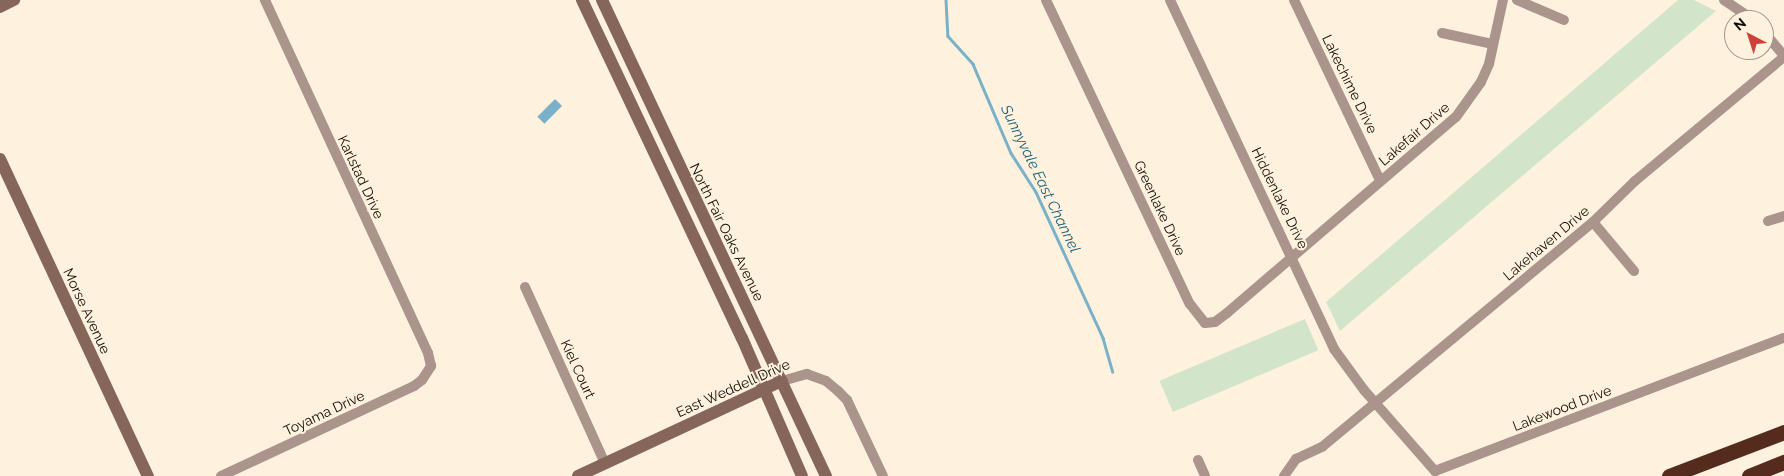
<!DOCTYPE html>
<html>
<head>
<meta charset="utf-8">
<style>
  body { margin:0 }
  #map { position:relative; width:1784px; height:476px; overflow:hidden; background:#fef2de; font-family:Raleway,sans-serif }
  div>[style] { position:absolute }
  .green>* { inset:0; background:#d2e5cb; transform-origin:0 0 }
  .water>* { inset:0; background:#7bb1c8; transform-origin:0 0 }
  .stream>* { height:2.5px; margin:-1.25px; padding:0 1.25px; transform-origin:1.25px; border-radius:1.25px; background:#7bb1c8 }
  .street>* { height:10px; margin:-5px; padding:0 5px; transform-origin:5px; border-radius:5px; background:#aa948c }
  .secondary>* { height:12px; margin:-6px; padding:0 6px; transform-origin:6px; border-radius:6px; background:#86665b }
  .highway>* { height:15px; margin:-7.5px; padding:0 7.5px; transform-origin:7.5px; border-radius:7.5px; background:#542b1c }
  span { translate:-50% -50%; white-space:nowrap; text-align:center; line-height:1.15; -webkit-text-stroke:4px #fef2de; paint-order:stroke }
  .street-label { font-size:14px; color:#0f0b05 }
  .water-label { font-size:15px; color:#1c6078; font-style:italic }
  .north { position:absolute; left:1724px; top:10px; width:50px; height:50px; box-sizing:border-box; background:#fef2de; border:1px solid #9e9687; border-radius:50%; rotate:320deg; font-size:14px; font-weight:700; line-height:20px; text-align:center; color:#0f0b05 }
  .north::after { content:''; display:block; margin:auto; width:18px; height:22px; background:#cf4138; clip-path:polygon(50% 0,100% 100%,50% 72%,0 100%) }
</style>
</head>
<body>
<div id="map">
  <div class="green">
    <div style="clip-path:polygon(1678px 0,1694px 0,1716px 11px,1340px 331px,1326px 302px)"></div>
    <div style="left:1305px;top:319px;width:34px;height:158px;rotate:67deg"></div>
  </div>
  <div class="water">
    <div style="left:555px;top:99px;width:10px;height:25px;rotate:45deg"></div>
  </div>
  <div class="stream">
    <div style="left:946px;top:0;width:36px;rotate:87deg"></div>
    <div style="left:948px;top:36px;width:38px;rotate:48deg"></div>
    <div style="left:973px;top:64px;width:97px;rotate:66.9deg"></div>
    <div style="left:1011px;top:153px;width:46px;rotate:57.3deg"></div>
    <div style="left:1036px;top:192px;width:161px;rotate:65.3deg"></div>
    <div style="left:1103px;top:338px;width:35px;rotate:74deg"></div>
  </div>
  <div class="street">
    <div style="left:1046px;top:0;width:336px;rotate:64.7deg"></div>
    <div style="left:1190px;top:304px;width:24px;rotate:52deg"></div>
    <div style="left:1205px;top:323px;width:10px;rotate:-6deg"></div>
    <div style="left:1215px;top:322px;width:15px;rotate:-37deg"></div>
    <div style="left:1227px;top:313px;width:301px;rotate:-40.6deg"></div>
    <div style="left:1456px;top:117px;width:43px;rotate:-54.5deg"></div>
    <div style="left:1481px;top:82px;width:20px;rotate:-66deg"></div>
    <div style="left:1489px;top:64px;width:66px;rotate:-77.7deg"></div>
    <div style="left:1170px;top:0;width:386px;rotate:64.8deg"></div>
    <div style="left:1334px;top:349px;width:51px;rotate:53.8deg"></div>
    <div style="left:1364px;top:390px;width:108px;rotate:48.8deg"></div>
    <div style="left:1435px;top:471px;width:373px;rotate:-20.9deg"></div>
    <div style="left:1294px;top:0;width:199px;rotate:64.5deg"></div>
    <div style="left:1517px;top:0;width:51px;rotate:23.1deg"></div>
    <div style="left:1724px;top:0;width:36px;rotate:34deg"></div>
    <div style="left:1764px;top:32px;width:31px;rotate:50deg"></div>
    <div style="left:1442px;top:33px;width:51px;rotate:12.4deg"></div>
    <div style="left:1768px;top:221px;width:17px;rotate:-17deg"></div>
    <div style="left:1593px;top:222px;width:64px;rotate:50.1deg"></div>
    <div style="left:525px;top:287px;width:193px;rotate:65.6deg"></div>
    <div style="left:782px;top:381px;width:26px;rotate:-16deg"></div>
    <div style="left:807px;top:374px;width:20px;rotate:20deg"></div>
    <div style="left:826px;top:381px;width:16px;rotate:40deg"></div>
    <div style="left:838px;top:391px;width:13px;rotate:45deg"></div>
    <div style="left:847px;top:400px;width:84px;rotate:64.7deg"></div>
    <div style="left:1198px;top:460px;width:17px;rotate:66deg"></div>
    <div style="left:221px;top:476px;width:213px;rotate:-25deg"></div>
    <div style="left:414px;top:386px;width:10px;rotate:-37deg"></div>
    <div style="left:422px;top:380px;width:17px;rotate:-57deg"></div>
    <div style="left:431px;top:366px;width:13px;rotate:-103deg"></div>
    <div style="left:428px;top:353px;width:389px;rotate:-114.8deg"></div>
    <div style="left:1284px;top:476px;width:21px;rotate:-55deg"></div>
    <div style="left:1296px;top:459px;width:29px;rotate:-25deg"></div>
    <div style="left:1322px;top:447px;width:352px;rotate:-39.7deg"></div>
    <div style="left:1593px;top:222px;width:59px;rotate:-44.3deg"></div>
    <div style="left:1635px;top:181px;width:194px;rotate:-39.8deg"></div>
  </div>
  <div class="secondary">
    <div style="left:582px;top:0;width:374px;rotate:64.7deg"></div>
    <div style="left:742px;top:338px;width:150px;rotate:66.5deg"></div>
    <div style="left:602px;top:0;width:526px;rotate:64.8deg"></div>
    <div style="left:0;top:7px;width:16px;rotate:-27deg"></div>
    <div style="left:0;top:159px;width:350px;rotate:65deg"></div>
    <div style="left:578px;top:476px;width:225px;rotate:-25deg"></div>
  </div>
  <div class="highway">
    <div style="left:1669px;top:476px;width:123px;rotate:-20.9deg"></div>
    <div style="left:1749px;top:476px;width:38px;rotate:-22deg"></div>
  </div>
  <div class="street-label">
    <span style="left:1350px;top:84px;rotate:64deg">Lakechime Drive</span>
    <span style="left:1414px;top:134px;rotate:-41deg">Lakefair Drive</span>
    <span style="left:361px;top:177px;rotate:65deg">Karlstad Drive</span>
    <span style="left:1280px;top:198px;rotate:64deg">Hiddenlake Drive</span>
    <span style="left:1160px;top:208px;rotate:65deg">Greenlake Drive</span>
    <span style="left:727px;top:232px;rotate:64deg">North Fair Oaks Avenue</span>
    <span style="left:1546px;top:243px;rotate:-40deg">Lakehaven Drive</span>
    <span style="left:87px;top:311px;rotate:65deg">Morse Avenue</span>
    <span style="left:578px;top:369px;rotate:65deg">Kiel Court</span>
    <span style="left:733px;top:388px;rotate:-24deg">East Weddell Drive</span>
    <span style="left:1562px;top:408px;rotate:-21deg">Lakewood Drive</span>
    <span style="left:324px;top:413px;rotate:-25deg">Toyama Drive</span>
  </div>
  <div class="water-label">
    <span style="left:1040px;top:179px;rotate:64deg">Sunnyvale East Channel</span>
  </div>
  <div class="north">N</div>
</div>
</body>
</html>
